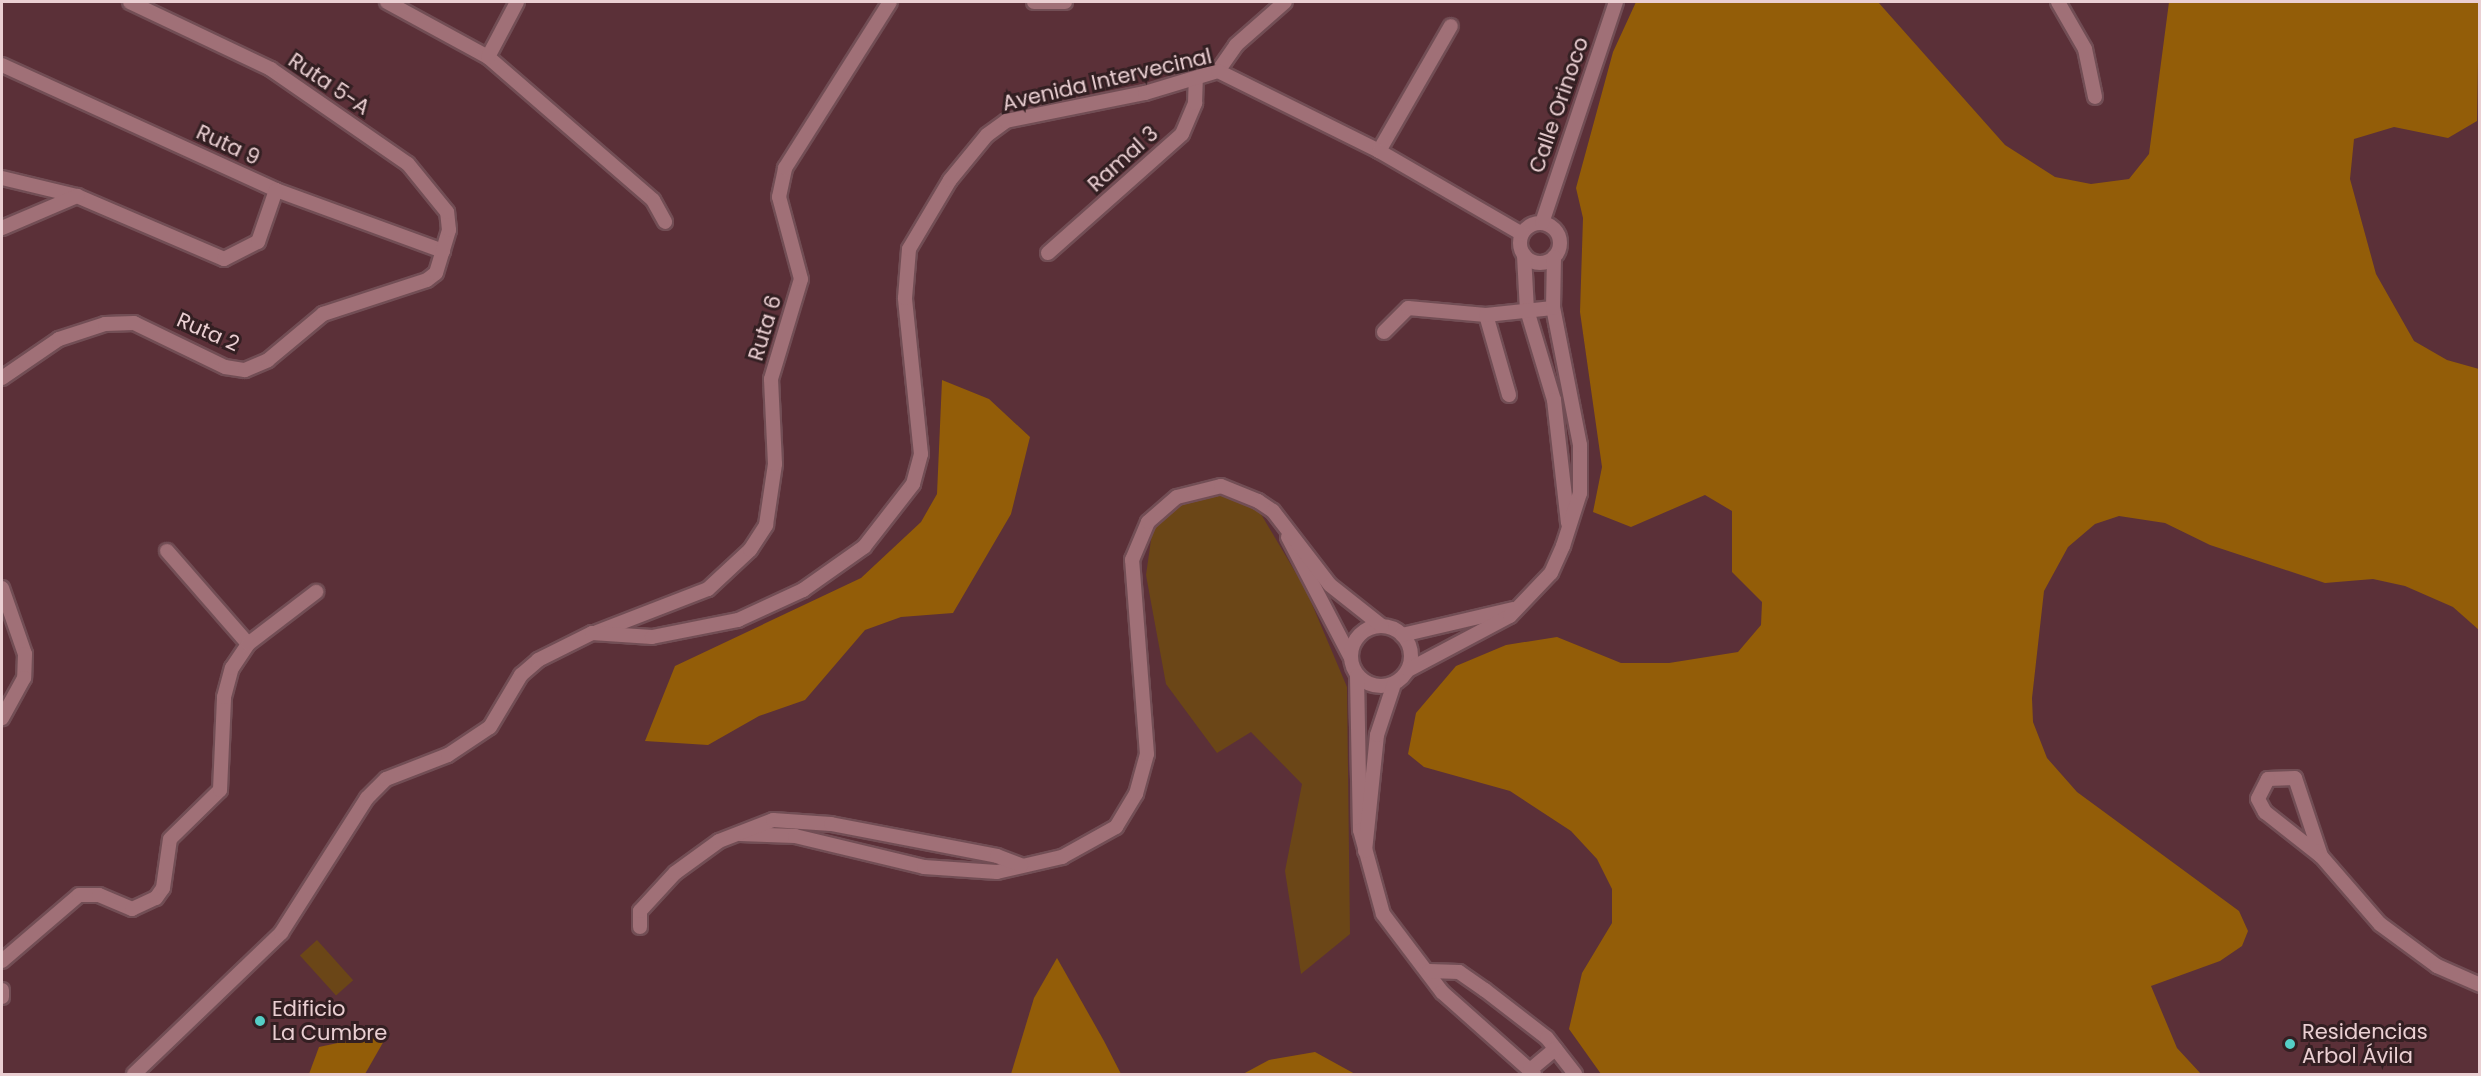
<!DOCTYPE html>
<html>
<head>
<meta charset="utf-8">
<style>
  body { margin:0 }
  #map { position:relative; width:2481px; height:1076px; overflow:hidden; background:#5b3038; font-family:Poppins,sans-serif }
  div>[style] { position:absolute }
  .green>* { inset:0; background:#6b4617; transform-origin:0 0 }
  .forest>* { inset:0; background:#935d08 }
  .roads { filter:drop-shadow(2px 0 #724e55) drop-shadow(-2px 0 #724e55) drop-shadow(0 2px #724e55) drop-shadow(0 -2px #724e55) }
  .street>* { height:14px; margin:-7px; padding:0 7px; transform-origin:7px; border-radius:7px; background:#a07077 }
  .street>.ring { margin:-7px; padding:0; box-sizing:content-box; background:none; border:14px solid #a07077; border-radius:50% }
  .dots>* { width:16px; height:16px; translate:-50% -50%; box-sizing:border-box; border:3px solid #331f22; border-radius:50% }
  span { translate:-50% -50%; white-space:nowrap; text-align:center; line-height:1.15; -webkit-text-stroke:6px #331f22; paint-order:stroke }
  .street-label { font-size:21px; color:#eacfd2 }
  .poi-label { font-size:21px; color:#eacfd2 }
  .left { translate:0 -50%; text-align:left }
  .frame { position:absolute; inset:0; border:3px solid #eacfd2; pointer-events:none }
</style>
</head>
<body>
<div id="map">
  <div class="green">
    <div style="clip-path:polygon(1210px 493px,1237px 496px,1258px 509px,1306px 590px,1347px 687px,1350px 934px,1301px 974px,1285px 871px,1302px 784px,1251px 732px,1217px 753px,1166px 684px,1146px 575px,1153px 526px,1174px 505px)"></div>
    <div style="left:317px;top:940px;width:54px;height:23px;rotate:48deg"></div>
  </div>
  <div class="forest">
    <div style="clip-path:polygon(1636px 2px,1878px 2px,2005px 145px,2055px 177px,2091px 184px,2129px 179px,2149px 154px,2169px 2px,2479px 2px,2477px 121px,2448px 138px,2394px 127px,2354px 139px,2350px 179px,2376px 274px,2414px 341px,2447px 360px,2479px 369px,2479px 630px,2453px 607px,2405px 586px,2373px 579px,2325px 583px,2210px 545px,2165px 523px,2119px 516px,2095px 524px,2068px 547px,2044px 591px,2032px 698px,2033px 722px,2047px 758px,2077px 792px,2239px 911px,2248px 931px,2242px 946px,2220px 961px,2151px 986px,2177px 1048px,2201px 1074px,1601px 1074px,1569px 1029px,1582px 973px,1612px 923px,1612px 889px,1597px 859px,1571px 831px,1510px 791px,1424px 767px,1408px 754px,1416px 713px,1456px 666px,1506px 645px,1557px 637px,1621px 663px,1669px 663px,1738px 652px,1761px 625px,1762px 602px,1732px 572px,1732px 511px,1705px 495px,1631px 527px,1593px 512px,1602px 467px,1580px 312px,1583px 218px,1576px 188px,1613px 52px)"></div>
    <div style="clip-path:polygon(942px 380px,989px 399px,1030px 437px,1011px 514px,953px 613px,901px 617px,865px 630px,805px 700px,759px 716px,708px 745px,645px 741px,675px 666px,861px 578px,921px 522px,937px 494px)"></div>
    <div style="clip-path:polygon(1057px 958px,1104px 1041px,1121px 1074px,1011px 1074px,1034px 998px)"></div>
    <div style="clip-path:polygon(389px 1032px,365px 1074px,309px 1074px,319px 1047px)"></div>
    <div style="clip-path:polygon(1315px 1052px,1355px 1074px,1243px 1074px,1269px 1060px)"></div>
  </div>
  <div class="roads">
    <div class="street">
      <div style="left:387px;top:2px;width:115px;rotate:28.6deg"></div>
      <div style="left:488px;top:57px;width:218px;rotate:40.9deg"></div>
      <div style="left:653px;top:200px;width:25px;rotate:61deg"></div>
      <div style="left:1034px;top:2px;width:31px"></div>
      <div style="left:2058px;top:2px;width:54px;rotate:60.1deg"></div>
      <div style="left:2085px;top:49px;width:49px;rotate:78.2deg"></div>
      <div style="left:488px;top:57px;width:62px;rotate:-62.2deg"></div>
      <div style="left:2px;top:65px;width:301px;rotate:24.5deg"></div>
      <div style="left:276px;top:190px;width:178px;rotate:20.1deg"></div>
      <div style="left:1218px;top:71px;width:32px;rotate:-55deg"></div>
      <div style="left:1236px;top:45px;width:65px;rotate:-41.3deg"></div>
      <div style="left:1379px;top:151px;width:144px;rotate:-60.1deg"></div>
      <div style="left:2px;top:178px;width:77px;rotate:13.5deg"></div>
      <div style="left:77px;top:196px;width:160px;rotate:23.2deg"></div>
      <div style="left:224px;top:259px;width:38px;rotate:-27deg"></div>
      <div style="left:258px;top:242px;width:55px;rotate:-70.9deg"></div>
      <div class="ring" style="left:1520px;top:223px;width:26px;height:26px"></div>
      <div style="left:1542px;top:223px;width:233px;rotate:-71.5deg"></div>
      <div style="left:2px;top:228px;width:82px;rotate:-23.1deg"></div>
      <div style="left:1048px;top:253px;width:179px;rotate:-41.6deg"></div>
      <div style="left:1182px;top:134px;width:34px;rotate:-67deg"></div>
      <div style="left:1195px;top:103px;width:24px;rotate:-88deg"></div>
      <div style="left:1524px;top:255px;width:55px;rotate:86.9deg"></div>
      <div style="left:1527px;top:310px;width:94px;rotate:73.3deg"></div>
      <div style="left:1554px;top:400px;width:124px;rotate:83.5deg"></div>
      <div style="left:1384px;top:332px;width:34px;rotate:-45deg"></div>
      <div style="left:1408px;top:308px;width:78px;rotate:5.1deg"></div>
      <div style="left:2px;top:378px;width:69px;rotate:-34.4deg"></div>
      <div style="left:59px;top:339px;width:48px;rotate:-18.1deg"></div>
      <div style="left:105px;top:324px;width:29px;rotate:-2deg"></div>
      <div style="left:134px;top:323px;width:101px;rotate:25.8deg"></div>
      <div style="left:225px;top:367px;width:20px;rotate:9deg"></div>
      <div style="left:245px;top:370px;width:25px;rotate:-23deg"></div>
      <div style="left:268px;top:360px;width:72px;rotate:-39.9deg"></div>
      <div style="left:323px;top:314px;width:109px;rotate:-18.1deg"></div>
      <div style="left:427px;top:280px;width:11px;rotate:-38deg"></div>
      <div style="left:436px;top:273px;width:45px;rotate:-73.2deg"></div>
      <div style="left:449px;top:230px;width:18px;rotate:-96deg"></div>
      <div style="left:447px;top:212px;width:62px;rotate:-129.1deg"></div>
      <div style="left:408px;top:164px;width:167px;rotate:-145.3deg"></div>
      <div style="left:271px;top:69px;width:156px;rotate:-154.6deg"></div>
      <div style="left:1509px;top:395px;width:83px;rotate:-106deg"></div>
      <div style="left:1486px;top:315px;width:67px;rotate:-6deg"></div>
      <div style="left:1288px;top:537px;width:136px;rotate:62.5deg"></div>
      <div style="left:167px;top:551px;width:123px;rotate:48.9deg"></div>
      <div style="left:2px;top:588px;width:70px;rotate:70.8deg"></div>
      <div style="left:25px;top:654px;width:24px;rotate:92deg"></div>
      <div style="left:24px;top:678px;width:46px;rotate:118.8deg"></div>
      <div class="ring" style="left:1351px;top:626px;width:46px;height:46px"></div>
      <div style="left:597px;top:632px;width:119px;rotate:-21.2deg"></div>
      <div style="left:708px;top:589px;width:57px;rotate:-42.9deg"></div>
      <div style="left:750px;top:550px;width:30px;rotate:-57deg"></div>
      <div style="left:766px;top:525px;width:62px;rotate:-81.6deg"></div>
      <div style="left:775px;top:464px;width:85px;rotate:-92.7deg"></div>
      <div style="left:771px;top:379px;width:104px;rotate:-73.3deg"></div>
      <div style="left:801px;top:279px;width:85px;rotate:-105deg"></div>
      <div style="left:779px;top:197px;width:30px;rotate:-78deg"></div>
      <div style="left:785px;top:168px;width:196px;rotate:-57.7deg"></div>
      <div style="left:1402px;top:635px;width:114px;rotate:-13.2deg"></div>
      <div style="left:1408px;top:670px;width:115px;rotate:-27.9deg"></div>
      <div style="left:1510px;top:616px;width:59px;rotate:-46.4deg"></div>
      <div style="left:1551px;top:573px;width:30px;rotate:-66deg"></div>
      <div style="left:1563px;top:546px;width:56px;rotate:-72.2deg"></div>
      <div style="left:1580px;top:493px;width:48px;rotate:-90deg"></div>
      <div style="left:1580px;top:445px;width:140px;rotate:-101.1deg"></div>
      <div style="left:1553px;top:308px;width:51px;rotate:-88.9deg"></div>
      <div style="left:1357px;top:676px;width:154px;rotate:88.9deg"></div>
      <div style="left:1360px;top:830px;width:87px;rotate:74.7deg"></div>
      <div style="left:1383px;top:914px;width:98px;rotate:52.9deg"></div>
      <div style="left:1442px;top:992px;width:123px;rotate:41.7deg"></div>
      <div style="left:740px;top:834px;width:55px;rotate:2.1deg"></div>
      <div style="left:795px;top:836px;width:133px;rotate:13.5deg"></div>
      <div style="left:924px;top:867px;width:73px;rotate:3.9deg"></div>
      <div style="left:997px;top:872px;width:67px;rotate:-13deg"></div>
      <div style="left:1062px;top:857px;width:62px;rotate:-29.1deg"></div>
      <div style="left:1116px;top:827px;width:39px;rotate:-59deg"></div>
      <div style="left:1136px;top:794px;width:41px;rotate:-74.6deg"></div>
      <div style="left:1147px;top:754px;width:195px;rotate:-94.4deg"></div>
      <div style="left:1132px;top:560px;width:41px;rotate:-67.2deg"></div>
      <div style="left:1148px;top:522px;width:38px;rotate:-41deg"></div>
      <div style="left:1177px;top:497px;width:45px;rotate:-14deg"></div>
      <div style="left:1221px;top:486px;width:40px;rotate:22deg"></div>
      <div style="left:1258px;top:501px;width:18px;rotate:34deg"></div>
      <div style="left:1273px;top:511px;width:93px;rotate:52.4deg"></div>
      <div style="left:1330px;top:585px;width:66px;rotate:38.3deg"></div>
      <div style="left:1365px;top:851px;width:117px;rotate:-84.1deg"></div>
      <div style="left:1377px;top:735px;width:54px;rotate:-71.6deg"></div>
      <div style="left:2321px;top:856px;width:82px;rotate:-108.4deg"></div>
      <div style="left:2295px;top:778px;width:27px;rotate:178deg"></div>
      <div style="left:2268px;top:779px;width:22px;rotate:117deg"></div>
      <div style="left:2258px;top:799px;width:15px;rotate:62deg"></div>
      <div style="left:2265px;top:812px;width:71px;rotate:38.2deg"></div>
      <div style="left:2321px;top:856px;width:90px;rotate:49.1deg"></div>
      <div style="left:2380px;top:924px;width:71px;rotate:36.4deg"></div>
      <div style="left:2437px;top:966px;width:47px;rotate:23.8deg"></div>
      <div style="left:640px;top:927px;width:16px;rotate:-90deg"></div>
      <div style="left:640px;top:911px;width:52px;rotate:-47.4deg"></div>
      <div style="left:675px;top:873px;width:54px;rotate:-36deg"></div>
      <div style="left:719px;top:841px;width:58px;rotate:-21.3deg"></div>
      <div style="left:773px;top:820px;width:58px;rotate:3.9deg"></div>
      <div style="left:831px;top:824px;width:169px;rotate:10.9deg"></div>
      <div style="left:997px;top:856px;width:26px;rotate:21deg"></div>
      <div style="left:2px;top:961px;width:101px;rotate:-40.6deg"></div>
      <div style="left:79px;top:895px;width:20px"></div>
      <div style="left:99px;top:895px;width:36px;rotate:23deg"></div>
      <div style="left:132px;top:909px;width:26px;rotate:-25deg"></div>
      <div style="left:156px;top:898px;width:12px;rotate:-55deg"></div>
      <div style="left:163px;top:888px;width:49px;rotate:-81.9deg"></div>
      <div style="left:170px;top:839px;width:70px;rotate:-44.4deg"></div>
      <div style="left:220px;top:790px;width:93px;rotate:-87.5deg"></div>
      <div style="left:224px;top:697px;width:30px;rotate:-75deg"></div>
      <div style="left:232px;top:668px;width:29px;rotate:-56deg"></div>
      <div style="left:248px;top:644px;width:86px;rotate:-37.4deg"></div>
      <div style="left:1429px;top:971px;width:30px;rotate:2deg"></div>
      <div style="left:1459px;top:972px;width:32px;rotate:35deg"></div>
      <div style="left:1485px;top:990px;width:78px;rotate:37.7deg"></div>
      <div style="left:1547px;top:1038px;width:46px;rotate:52.1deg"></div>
      <div style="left:2px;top:990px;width:7px;rotate:90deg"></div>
      <div style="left:1530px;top:1070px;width:33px;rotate:-40deg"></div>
      <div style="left:134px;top:1074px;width:204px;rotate:-43.8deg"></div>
      <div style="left:281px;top:933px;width:160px;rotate:-57.5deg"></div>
      <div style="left:367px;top:798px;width:27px;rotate:-45deg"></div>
      <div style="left:386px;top:779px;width:66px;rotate:-21.2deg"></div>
      <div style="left:448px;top:755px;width:50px;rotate:-33.7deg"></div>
      <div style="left:490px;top:727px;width:61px;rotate:-59.2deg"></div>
      <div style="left:521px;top:675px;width:23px;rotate:-41deg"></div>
      <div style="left:538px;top:660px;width:60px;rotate:-26.6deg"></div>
      <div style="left:592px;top:633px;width:60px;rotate:3.8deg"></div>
      <div style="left:652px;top:637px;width:88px;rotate:-11.2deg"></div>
      <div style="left:738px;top:620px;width:72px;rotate:-24.8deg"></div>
      <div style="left:803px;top:590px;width:75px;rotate:-35.2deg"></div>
      <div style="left:864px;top:547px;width:80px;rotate:-52.1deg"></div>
      <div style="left:913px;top:484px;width:31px;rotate:-75deg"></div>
      <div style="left:921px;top:454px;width:157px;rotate:-95.9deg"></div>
      <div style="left:905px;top:298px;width:49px;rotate:-85.3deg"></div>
      <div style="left:909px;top:249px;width:80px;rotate:-59.3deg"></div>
      <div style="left:950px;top:180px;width:58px;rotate:-50.6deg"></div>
      <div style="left:987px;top:135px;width:24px;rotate:-36deg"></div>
      <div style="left:1006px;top:121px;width:142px;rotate:-11.4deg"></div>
      <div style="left:1145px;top:93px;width:76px;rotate:-16.8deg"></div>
      <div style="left:1218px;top:71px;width:180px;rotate:26.4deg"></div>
      <div style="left:1379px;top:151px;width:165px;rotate:30.1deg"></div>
    </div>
  </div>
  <div class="dots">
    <div style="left:260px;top:1021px;background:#55cec6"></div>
    <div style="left:2290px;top:1044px;background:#55cec6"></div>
  </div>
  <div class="street-label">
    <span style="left:1107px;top:80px;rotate:-13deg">Avenida Intervecinal</span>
    <span style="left:329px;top:84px;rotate:34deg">Ruta 5-A</span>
    <span style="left:1559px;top:105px;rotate:-71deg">Calle Orinoco</span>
    <span style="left:228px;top:145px;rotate:25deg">Ruta 9</span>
    <span style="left:1123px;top:159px;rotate:-42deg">Ramal 3</span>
    <span style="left:765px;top:328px;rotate:-73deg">Ruta 6</span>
    <span style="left:208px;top:332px;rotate:24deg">Ruta 2</span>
  </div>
  <div class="poi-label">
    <span class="left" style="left:272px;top:1021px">Edificio<br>La Cumbre</span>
    <span class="left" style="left:2302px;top:1044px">Residencias<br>Arbol Ávila</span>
  </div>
  <div class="frame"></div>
</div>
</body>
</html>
